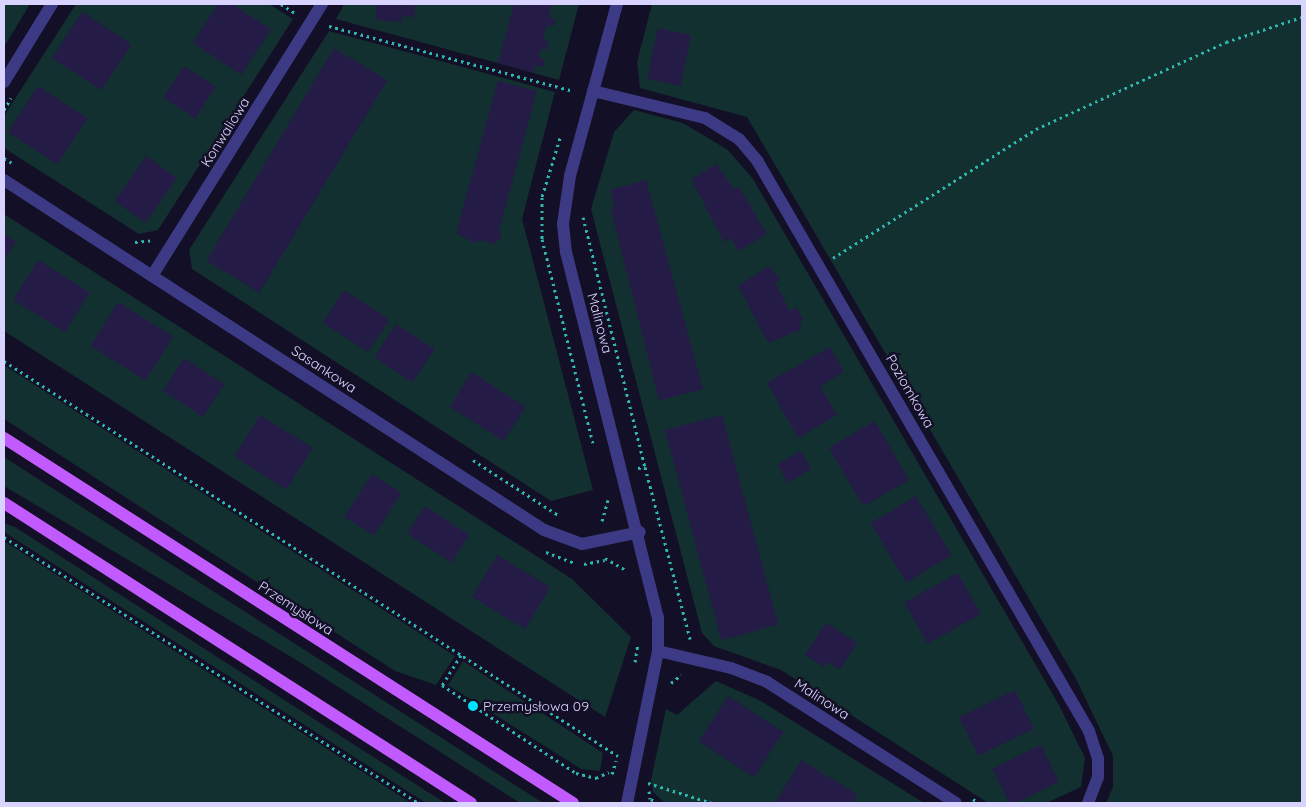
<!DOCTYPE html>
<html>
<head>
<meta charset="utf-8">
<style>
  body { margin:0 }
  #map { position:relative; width:1306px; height:807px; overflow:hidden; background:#130f26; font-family:Quicksand,sans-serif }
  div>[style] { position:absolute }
  .green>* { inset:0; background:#12302f }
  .building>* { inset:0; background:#241b47; transform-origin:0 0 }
  .path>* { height:3px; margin-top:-1.5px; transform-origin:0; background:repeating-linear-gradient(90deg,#2fb8b0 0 2.5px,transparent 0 6.5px) }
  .minor>* { height:12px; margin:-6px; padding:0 6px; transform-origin:6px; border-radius:6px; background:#3d3a85 }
  .major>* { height:12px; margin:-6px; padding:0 6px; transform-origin:6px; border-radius:6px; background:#c25bff }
  .dots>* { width:14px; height:14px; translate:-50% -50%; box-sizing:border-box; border:2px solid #130f26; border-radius:50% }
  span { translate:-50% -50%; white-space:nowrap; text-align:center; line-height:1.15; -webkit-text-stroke:5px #130f26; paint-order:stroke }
  .street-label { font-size:14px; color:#d9d4ff }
  .poi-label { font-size:14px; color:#d9d4ff }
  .left { translate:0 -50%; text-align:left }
  .frame { position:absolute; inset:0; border:5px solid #d9d4ff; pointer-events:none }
</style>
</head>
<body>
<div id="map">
  <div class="green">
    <div style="clip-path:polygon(4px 4px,30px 4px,4px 47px)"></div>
    <div style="clip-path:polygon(76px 4px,269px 4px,293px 19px,158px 230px,139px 234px,4px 148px,4px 116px)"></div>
    <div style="clip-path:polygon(344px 4px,579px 4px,559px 80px,336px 19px)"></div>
    <div style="clip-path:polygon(652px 4px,1302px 4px,1302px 803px,1106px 803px,1113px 787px,1113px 756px,1076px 679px,747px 117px,640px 88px,637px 62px)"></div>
    <div style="clip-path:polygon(329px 31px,555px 92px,522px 219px,593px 490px,551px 501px,192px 269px,189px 250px)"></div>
    <div style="clip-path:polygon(634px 110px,683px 123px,728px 150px,753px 179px,1059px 705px,1085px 758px,1081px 787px,1046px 803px,988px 803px,781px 670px,714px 646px,702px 633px,591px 209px,614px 132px)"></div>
    <div style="clip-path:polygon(4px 214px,572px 579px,631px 637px,605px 717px,4px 331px)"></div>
    <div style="clip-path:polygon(4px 365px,455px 656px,436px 685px,395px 671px,4px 419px)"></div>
    <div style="clip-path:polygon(4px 457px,543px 803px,520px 803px,293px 658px,4px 486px)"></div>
    <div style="clip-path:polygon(4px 523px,15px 527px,445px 803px,426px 803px,4px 532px)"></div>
    <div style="clip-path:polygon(4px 541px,411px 803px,4px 803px)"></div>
    <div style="clip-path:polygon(463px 661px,603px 753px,600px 771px,581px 769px,448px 685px)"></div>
    <div style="clip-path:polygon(716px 681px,761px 701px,924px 803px,665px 803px,653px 792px,651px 780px,666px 709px,677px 715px)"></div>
  </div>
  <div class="building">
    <div style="clip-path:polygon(218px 4px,232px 4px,271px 29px,241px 75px,193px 43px)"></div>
    <div style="clip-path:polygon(376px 4px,415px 4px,414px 17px,403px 16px,402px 22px,376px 20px)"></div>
    <div style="clip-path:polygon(514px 4px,552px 4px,548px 17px,556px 19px,554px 26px,547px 25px,543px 40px,549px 42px,547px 50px,541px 48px,538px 57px,545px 60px,543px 67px,536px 65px,534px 73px,498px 63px)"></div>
    <div style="left:82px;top:12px;width:59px;height:55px;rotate:33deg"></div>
    <div style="left:658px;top:28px;width:34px;height:52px;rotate:12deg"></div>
    <div style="left:334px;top:48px;width:62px;height:248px;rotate:31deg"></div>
    <div style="left:184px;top:66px;width:38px;height:38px;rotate:33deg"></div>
    <div style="clip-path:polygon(498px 81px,537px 91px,499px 230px,502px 236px,495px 244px,480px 240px,474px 243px,456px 233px)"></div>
    <div style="left:38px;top:86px;width:59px;height:55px;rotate:33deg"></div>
    <div style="left:146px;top:156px;width:38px;height:55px;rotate:35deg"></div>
    <div style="clip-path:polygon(717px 164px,734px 190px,739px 187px,767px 234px,738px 251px,731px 238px,724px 242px,691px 179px)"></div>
    <div style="clip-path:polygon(646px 180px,703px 389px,659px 401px,611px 210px,615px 209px,610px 190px)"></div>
    <div style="clip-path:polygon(4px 234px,16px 242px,4px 260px)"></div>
    <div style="left:38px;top:260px;width:61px;height:47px;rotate:32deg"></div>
    <div style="clip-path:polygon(769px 266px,781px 280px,775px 283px,790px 311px,797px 308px,803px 320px,799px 323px,802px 329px,768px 343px,738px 286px)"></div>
    <div style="left:344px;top:290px;width:54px;height:39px;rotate:33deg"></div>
    <div style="left:118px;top:302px;width:65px;height:52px;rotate:32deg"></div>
    <div style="left:396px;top:324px;width:46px;height:40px;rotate:33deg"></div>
    <div style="clip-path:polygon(830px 347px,844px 372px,820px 386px,837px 415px,798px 438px,767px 383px)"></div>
    <div style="left:184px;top:358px;width:48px;height:39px;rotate:33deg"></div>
    <div style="left:472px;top:372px;width:64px;height:41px;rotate:33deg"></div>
    <div style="left:260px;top:415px;width:62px;height:49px;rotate:32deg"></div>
    <div style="left:722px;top:415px;width:217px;height:59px;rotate:75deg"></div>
    <div style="left:875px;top:421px;width:68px;height:53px;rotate:60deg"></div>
    <div style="left:801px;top:451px;width:21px;height:27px;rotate:61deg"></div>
    <div style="left:372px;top:474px;width:35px;height:51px;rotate:33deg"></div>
    <div style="left:916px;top:496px;width:69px;height:53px;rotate:59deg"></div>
    <div style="left:425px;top:506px;width:53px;height:33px;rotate:33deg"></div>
    <div style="left:497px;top:555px;width:62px;height:49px;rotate:31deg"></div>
    <div style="left:958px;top:573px;width:47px;height:61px;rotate:61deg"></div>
    <div style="clip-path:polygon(826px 623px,857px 643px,840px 670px,827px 662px,824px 667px,805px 655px)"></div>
    <div style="left:1015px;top:690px;width:43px;height:62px;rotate:64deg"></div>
    <div style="left:728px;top:696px;width:66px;height:54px;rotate:33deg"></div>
    <div style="left:1041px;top:745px;width:41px;height:54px;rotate:64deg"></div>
    <div style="clip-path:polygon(801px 760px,857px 794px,852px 803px,775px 803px)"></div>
  </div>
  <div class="path">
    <div style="left:281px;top:4px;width:17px;rotate:33deg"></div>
    <div style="left:329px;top:26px;width:253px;rotate:14.9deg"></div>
    <div style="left:4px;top:110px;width:14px;rotate:-60deg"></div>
    <div style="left:560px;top:138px;width:62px;rotate:107deg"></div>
    <div style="left:542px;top:197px;width:42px;rotate:90deg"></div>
    <div style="left:542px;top:239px;width:210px;rotate:76deg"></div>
    <div style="left:4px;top:158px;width:9px;rotate:32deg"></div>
    <div style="left:583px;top:217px;width:258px;rotate:76.1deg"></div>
    <div style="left:135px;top:242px;width:18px;rotate:-6deg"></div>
    <div style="left:833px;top:258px;width:241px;rotate:-32.4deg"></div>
    <div style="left:1036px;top:129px;width:209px;rotate:-24.6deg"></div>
    <div style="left:1226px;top:42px;width:80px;rotate:-18.2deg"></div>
    <div style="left:4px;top:361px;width:730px;rotate:32.75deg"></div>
    <div style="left:473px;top:460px;width:101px;rotate:32.9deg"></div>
    <div style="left:638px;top:468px;width:7px;rotate:-8deg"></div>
    <div style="left:645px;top:467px;width:178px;rotate:75.3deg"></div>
    <div style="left:602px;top:521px;width:22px;rotate:-74deg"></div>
    <div style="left:4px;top:537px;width:493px;rotate:32.7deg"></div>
    <div style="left:546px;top:552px;width:31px;rotate:21deg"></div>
    <div style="left:605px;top:558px;width:24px;rotate:30deg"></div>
    <div style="left:584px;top:564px;width:21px;rotate:-11deg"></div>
    <div style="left:461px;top:655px;width:36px;rotate:122deg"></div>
    <div style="left:442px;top:685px;width:160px;rotate:33.3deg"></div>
    <div style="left:576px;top:773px;width:21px;rotate:14deg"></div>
    <div style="left:596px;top:778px;width:14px;rotate:-25deg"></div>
    <div style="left:635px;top:662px;width:19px;rotate:-81deg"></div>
    <div style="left:671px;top:683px;width:13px;rotate:-39deg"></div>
    <div style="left:612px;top:774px;width:14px;rotate:-73deg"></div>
    <div style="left:648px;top:783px;width:67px;rotate:17.4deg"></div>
    <div style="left:649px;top:791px;width:8px;rotate:83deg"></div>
    <div style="left:651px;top:799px;width:7px;rotate:34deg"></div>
    <div style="left:973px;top:799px;width:7px;rotate:34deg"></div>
  </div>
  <div class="minor">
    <div style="left:617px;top:4px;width:178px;rotate:105.3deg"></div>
    <div style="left:570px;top:176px;width:49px;rotate:98.3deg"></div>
    <div style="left:563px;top:224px;width:28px;rotate:84deg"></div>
    <div style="left:566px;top:252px;width:376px;rotate:75.9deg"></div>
    <div style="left:658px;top:617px;width:34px;rotate:90deg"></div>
    <div style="left:658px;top:651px;width:155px;rotate:101.5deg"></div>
    <div style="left:4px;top:82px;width:92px;rotate:-58.4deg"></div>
    <div style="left:593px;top:91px;width:115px;rotate:13.6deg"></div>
    <div style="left:705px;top:118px;width:40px;rotate:32deg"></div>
    <div style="left:739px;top:139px;width:30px;rotate:50deg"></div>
    <div style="left:758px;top:162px;width:658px;rotate:59.81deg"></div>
    <div style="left:1089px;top:731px;width:29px;rotate:72deg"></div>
    <div style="left:1098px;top:759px;width:18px;rotate:90deg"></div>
    <div style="left:1098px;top:777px;width:28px;rotate:111deg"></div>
    <div style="left:4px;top:180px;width:644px;rotate:32.95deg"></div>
    <div style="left:544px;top:530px;width:40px;rotate:20.2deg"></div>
    <div style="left:582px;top:544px;width:59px;rotate:-11.7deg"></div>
    <div style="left:152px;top:276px;width:321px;rotate:-58deg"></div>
    <div style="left:658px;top:651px;width:75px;rotate:13.1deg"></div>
    <div style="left:731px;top:668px;width:39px;rotate:21deg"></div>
    <div style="left:767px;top:682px;width:224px;rotate:32.6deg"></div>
  </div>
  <div class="major">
    <div style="left:4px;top:438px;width:676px;rotate:32.68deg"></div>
    <div style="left:4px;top:503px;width:555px;rotate:32.72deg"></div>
  </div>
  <div class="dots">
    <div style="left:473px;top:706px;background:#00e5ff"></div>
  </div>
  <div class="street-label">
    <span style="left:225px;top:132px;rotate:-58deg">Konwaliowa</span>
    <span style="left:600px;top:323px;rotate:75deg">Malinowa</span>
    <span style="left:324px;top:369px;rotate:33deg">Sasankowa</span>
    <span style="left:910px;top:391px;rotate:60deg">Poziomkowa</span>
    <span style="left:296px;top:608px;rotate:33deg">Przemysłowa</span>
    <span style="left:822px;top:699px;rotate:33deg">Malinowa</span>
  </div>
  <div class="poi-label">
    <span class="left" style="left:483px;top:706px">Przemysłowa 09</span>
  </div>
  <div class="frame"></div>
</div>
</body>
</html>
